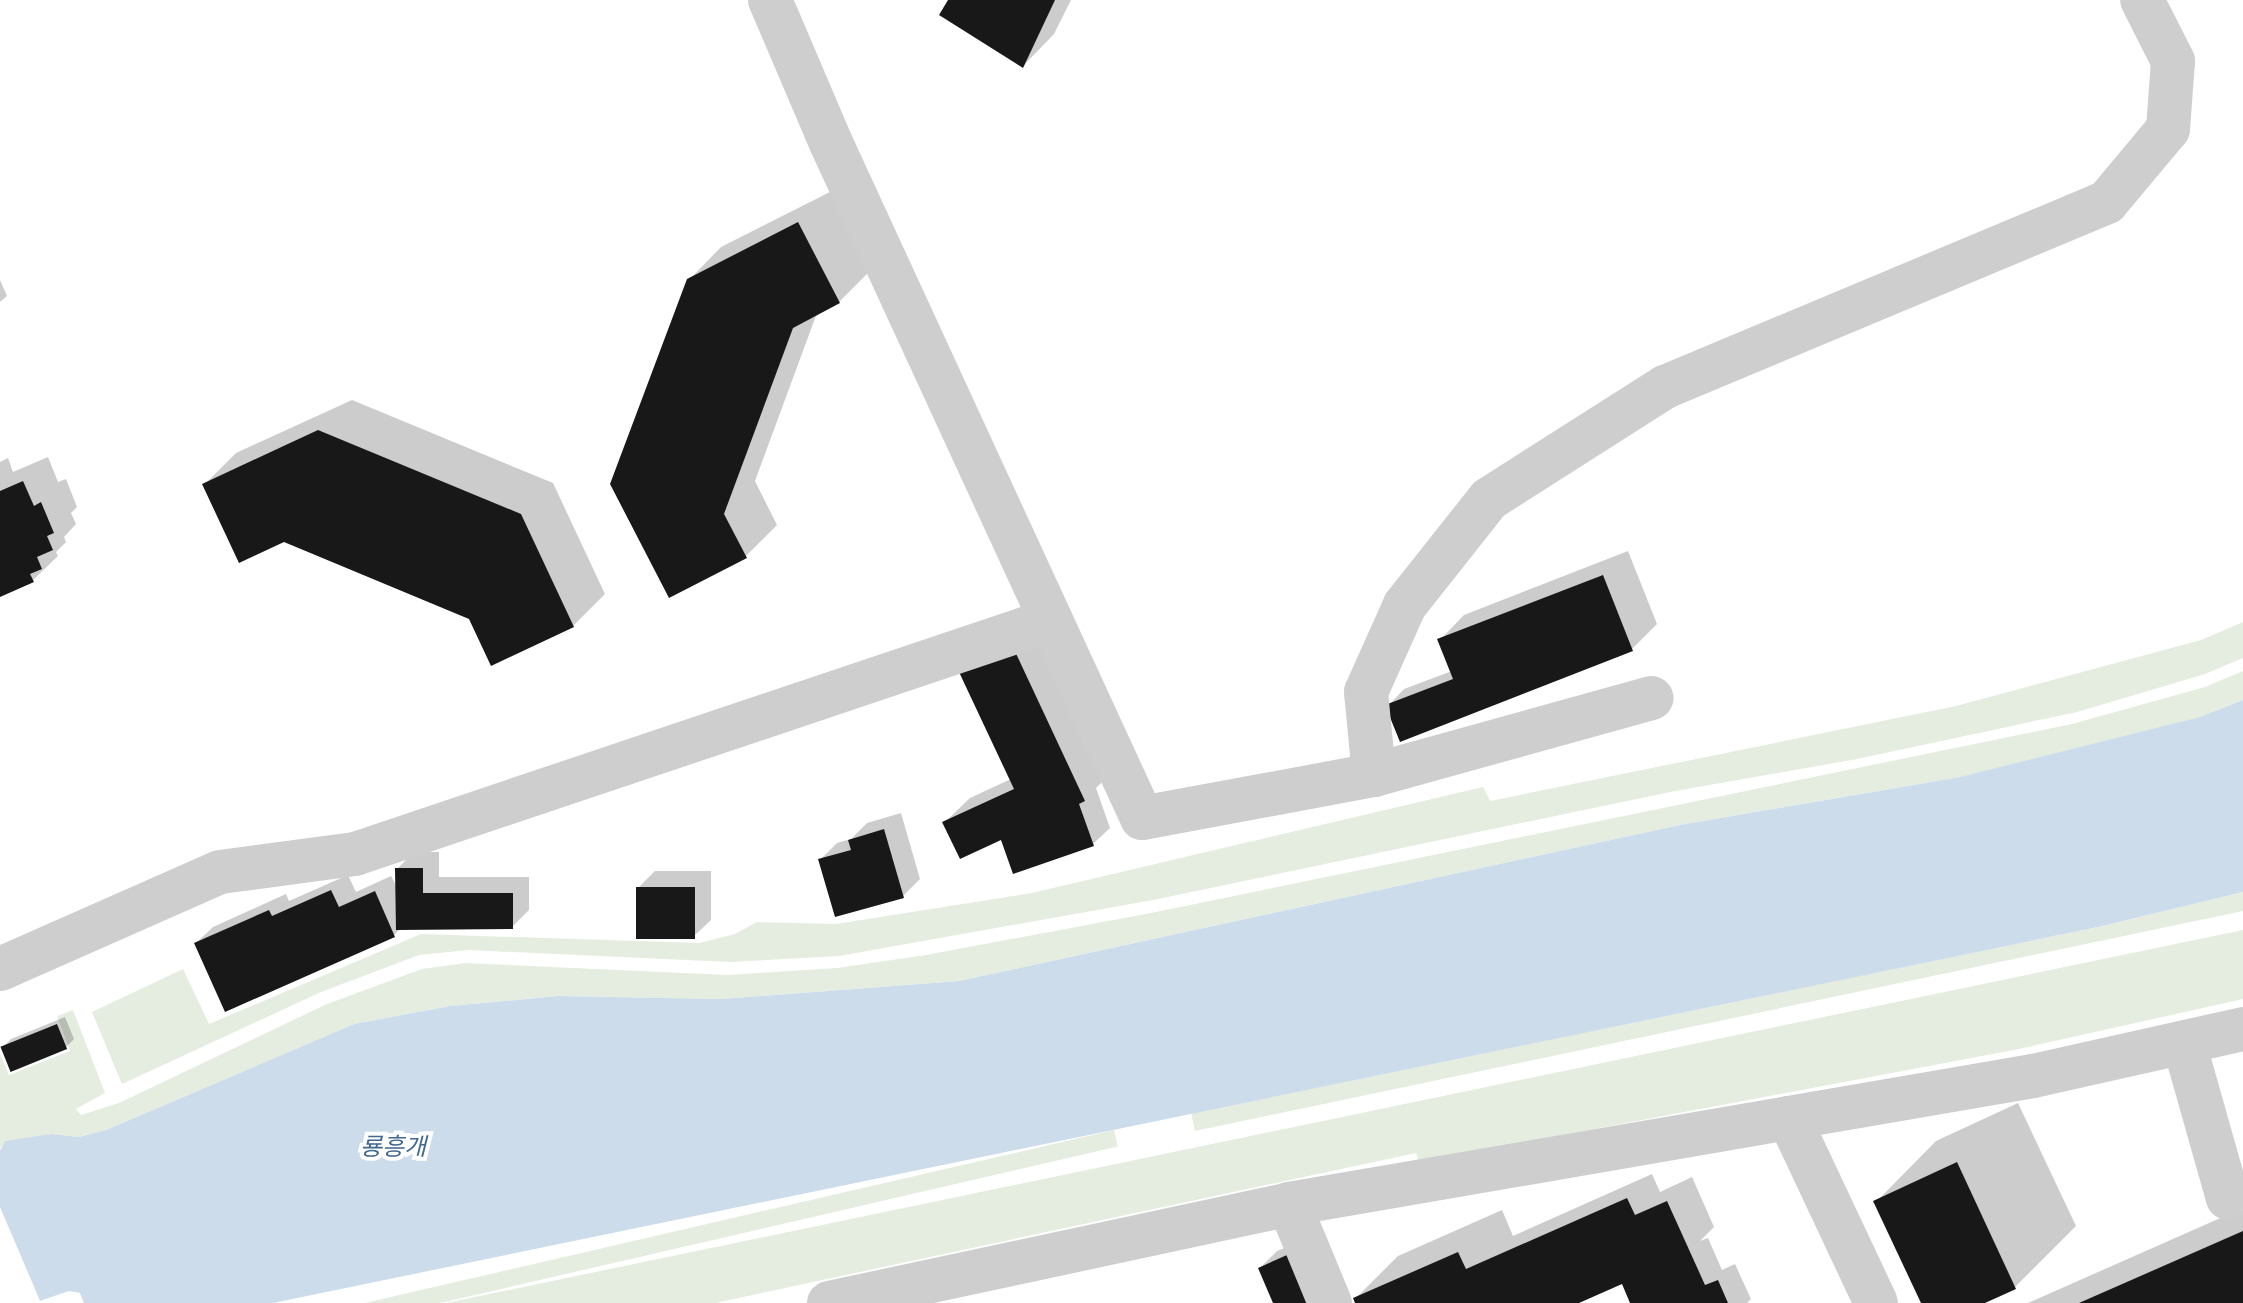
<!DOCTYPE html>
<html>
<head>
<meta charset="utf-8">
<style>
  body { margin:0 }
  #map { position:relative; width:2243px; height:1303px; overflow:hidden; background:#fff; font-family:Arial,"Noto Sans KR",sans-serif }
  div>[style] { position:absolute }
  .green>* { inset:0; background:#e5ede0; transform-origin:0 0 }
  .water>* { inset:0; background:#cddceb }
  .pier>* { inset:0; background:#fff }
  .shadow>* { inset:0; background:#0003 }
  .building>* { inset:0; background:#181818; transform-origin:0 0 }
  .minor>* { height:44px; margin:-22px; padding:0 22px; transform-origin:22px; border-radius:22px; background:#cecece }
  span { translate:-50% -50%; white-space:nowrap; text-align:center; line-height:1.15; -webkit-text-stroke:8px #fff; paint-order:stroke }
  .water-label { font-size:24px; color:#426990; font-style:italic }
</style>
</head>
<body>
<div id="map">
  <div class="green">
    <div style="clip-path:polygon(2243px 622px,2243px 658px,2205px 674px,2077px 712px,1857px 759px,1675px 791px,1153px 900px,839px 956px,730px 962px,469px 950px,419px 955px,321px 992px,122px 1084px,92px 1012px,183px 969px,209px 1024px,421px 934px,699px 943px,735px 934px,757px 922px,836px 924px,1032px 893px,1483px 787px,1490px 801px,1956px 706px,2201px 640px)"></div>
    <div style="clip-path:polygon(2243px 671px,2243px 700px,2200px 717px,2095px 745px,1960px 777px,1680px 825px,959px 981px,721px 999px,558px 996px,450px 1006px,354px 1024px,106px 1130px,79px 1137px,51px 1134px,1px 1147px,0 1151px,0 1054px,9px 1075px,70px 1051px,57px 1016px,73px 1010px,105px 1093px,76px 1109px,81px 1115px,119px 1103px,327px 1004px,422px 969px,465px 963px,727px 975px,837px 968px,926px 955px,1151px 913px,2072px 724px,2205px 687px)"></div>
    <div style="clip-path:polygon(2243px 892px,2243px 911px,1195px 1131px,1191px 1113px,2098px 927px)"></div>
    <div style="clip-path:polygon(2243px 930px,2243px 999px,2019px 1049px,1419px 1162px,1416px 1153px,715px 1303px,446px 1303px)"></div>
    <div style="left:1114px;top:1130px;width:17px;height:859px;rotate:77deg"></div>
  </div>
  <div class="water">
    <div style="clip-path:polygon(2243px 700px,2243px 892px,2098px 927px,273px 1303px,84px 1303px,80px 1293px,69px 1291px,34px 1303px,0 1303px,0 1151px,5px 1141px,51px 1134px,79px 1137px,106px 1130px,354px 1024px,450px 1006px,558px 996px,721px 999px,959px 981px,1680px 825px,1960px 777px,2200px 717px)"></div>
  </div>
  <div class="pier">
    <div style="clip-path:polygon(0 1207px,41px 1303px,0 1303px)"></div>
  </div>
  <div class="shadow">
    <div style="clip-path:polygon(949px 0,1071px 0,1054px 34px,1023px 66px)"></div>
    <div style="clip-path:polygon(830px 192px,871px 270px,839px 302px,817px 313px,755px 481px,777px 525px,745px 557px,670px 595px,689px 280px,721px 247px)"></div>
    <div style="clip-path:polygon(0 280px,7px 296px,0 302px)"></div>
    <div style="clip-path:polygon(352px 400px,553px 483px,605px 594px,573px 626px,470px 617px,204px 485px,236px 453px)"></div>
    <div style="clip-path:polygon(48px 457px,58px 482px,66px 479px,77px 507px,71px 513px,76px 524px,64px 537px,66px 542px,56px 552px,58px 556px,33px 580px,0 595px,0 462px,8px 458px,13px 472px)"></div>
    <div style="clip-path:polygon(1628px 551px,1657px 624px,1632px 649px,1401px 739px,1388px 706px,1404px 689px,1452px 671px,1440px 640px,1464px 615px)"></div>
    <div style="clip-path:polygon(1038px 624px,1109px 775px,1096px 788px,1110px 828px,1093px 844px,1003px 841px,945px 822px,970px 798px,1011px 779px,987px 647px)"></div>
    <div style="clip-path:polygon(901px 813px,920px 879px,903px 896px,820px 860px,837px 843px,851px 839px,867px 823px)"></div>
    <div style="clip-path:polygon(414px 852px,439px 852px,439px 877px,529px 877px,529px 910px,512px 927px,401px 928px,394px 935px,196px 943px,213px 927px,286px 894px,289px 901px,348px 875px,356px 892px,391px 876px,398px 889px,397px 869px)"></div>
    <div style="clip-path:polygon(655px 871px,711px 871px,711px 920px,694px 936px,638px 888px)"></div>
    <div style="clip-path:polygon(65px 1017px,74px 1039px,66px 1047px,3px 1047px,11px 1039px)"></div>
    <div style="clip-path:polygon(2018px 1103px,2076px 1226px,2015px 1287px,1980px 1303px,1923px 1303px,1876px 1202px,1936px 1141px)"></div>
    <div style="clip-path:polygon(1652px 1174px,1660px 1192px,1692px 1177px,1714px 1227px,1700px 1241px,1708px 1238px,1722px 1270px,1735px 1264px,1751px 1299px,1747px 1303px,1633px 1303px,1631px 1278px,1574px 1303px,1357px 1303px,1355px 1299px,1398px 1256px,1502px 1210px,1513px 1236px)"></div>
    <div style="clip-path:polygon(2243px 1208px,2243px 1303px,2028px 1303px)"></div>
    <div style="clip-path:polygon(1304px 1240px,1275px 1303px,1260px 1268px,1277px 1251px)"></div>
  </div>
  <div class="building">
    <div style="clip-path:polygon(948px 0,1055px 0,1023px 68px,939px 15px)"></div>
    <div style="clip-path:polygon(798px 222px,840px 303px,793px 328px,724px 514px,747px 558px,669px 598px,610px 484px,687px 279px)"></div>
    <div style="clip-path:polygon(318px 430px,521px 514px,574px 627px,491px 666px,469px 619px,284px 542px,239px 563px,202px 484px)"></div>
    <div style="clip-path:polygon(23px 481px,34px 506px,41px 502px,54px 533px,47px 536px,53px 550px,37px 557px,42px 569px,30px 574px,34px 582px,0 597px,0 491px)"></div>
    <div style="clip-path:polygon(1603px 575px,1633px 651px,1400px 742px,1385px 705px,1453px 679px,1437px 639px)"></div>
    <div style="clip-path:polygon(1013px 647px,1085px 801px,1079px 804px,1094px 846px,1013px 874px,1001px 840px,960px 859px,942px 822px,1014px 789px,959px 672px)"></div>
    <div style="clip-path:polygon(884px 829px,904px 898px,835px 917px,818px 859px,851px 850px,848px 840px)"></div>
    <div style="clip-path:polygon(395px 868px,423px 868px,423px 893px,513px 893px,513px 929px,396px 930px)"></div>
    <div style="left:636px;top:887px;width:59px;height:52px"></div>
    <div style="clip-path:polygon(331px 890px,339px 907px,375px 891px,395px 937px,225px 1012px,194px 943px,269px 910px,272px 916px)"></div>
    <div style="left:57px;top:1024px;width:27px;height:61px;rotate:68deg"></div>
    <div style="clip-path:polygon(1957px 1162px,2016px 1289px,1985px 1303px,1921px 1303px,1873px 1201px)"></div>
    <div style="clip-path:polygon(1627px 1198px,1635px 1215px,1667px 1201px,1705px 1285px,1718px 1280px,1728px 1303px,1630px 1303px,1622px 1284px,1579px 1303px,1355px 1303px,1353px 1298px,1458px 1252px,1466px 1269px)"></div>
    <div style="clip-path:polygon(2243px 1231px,2243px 1303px,2079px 1303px)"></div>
    <div style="clip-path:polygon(1287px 1255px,1308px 1303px,1273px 1303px,1258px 1268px)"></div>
  </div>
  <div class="minor">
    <div style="left:770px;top:0;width:155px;rotate:66.9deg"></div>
    <div style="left:831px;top:143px;width:743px;rotate:65.26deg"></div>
    <div style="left:1142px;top:818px;width:236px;rotate:-10.5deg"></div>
    <div style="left:1374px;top:775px;width:288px;rotate:-15.5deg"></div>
    <div style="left:1374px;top:775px;width:83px;rotate:-95.5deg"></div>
    <div style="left:1366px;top:692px;width:95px;rotate:-65.9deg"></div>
    <div style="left:1405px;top:605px;width:135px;rotate:-51.6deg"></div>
    <div style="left:1489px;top:499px;width:209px;rotate:-32.5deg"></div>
    <div style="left:1665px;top:387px;width:479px;rotate:-22.7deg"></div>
    <div style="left:2107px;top:202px;width:95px;rotate:-50.1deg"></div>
    <div style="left:2168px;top:129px;width:68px;rotate:-85.8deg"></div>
    <div style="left:2173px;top:61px;width:68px;rotate:-116.9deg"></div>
    <div style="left:0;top:969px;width:240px;rotate:-23.8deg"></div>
    <div style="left:220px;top:872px;width:136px;rotate:-7.6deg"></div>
    <div style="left:355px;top:854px;width:734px;rotate:-18.58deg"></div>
    <div style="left:2184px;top:1043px;width:161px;rotate:74.2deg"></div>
    <div style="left:1789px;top:1118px;width:204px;rotate:64.8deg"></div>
    <div style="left:1289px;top:1204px;width:107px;rotate:67.5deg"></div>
    <div style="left:829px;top:1303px;width:471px;rotate:-12.1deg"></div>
    <div style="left:1289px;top:1204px;width:755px;rotate:-9.76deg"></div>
    <div style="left:2033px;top:1076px;width:215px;rotate:-12.6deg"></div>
  </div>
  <div class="water-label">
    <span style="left:393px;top:1147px">룡흥개</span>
  </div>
</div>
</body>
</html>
